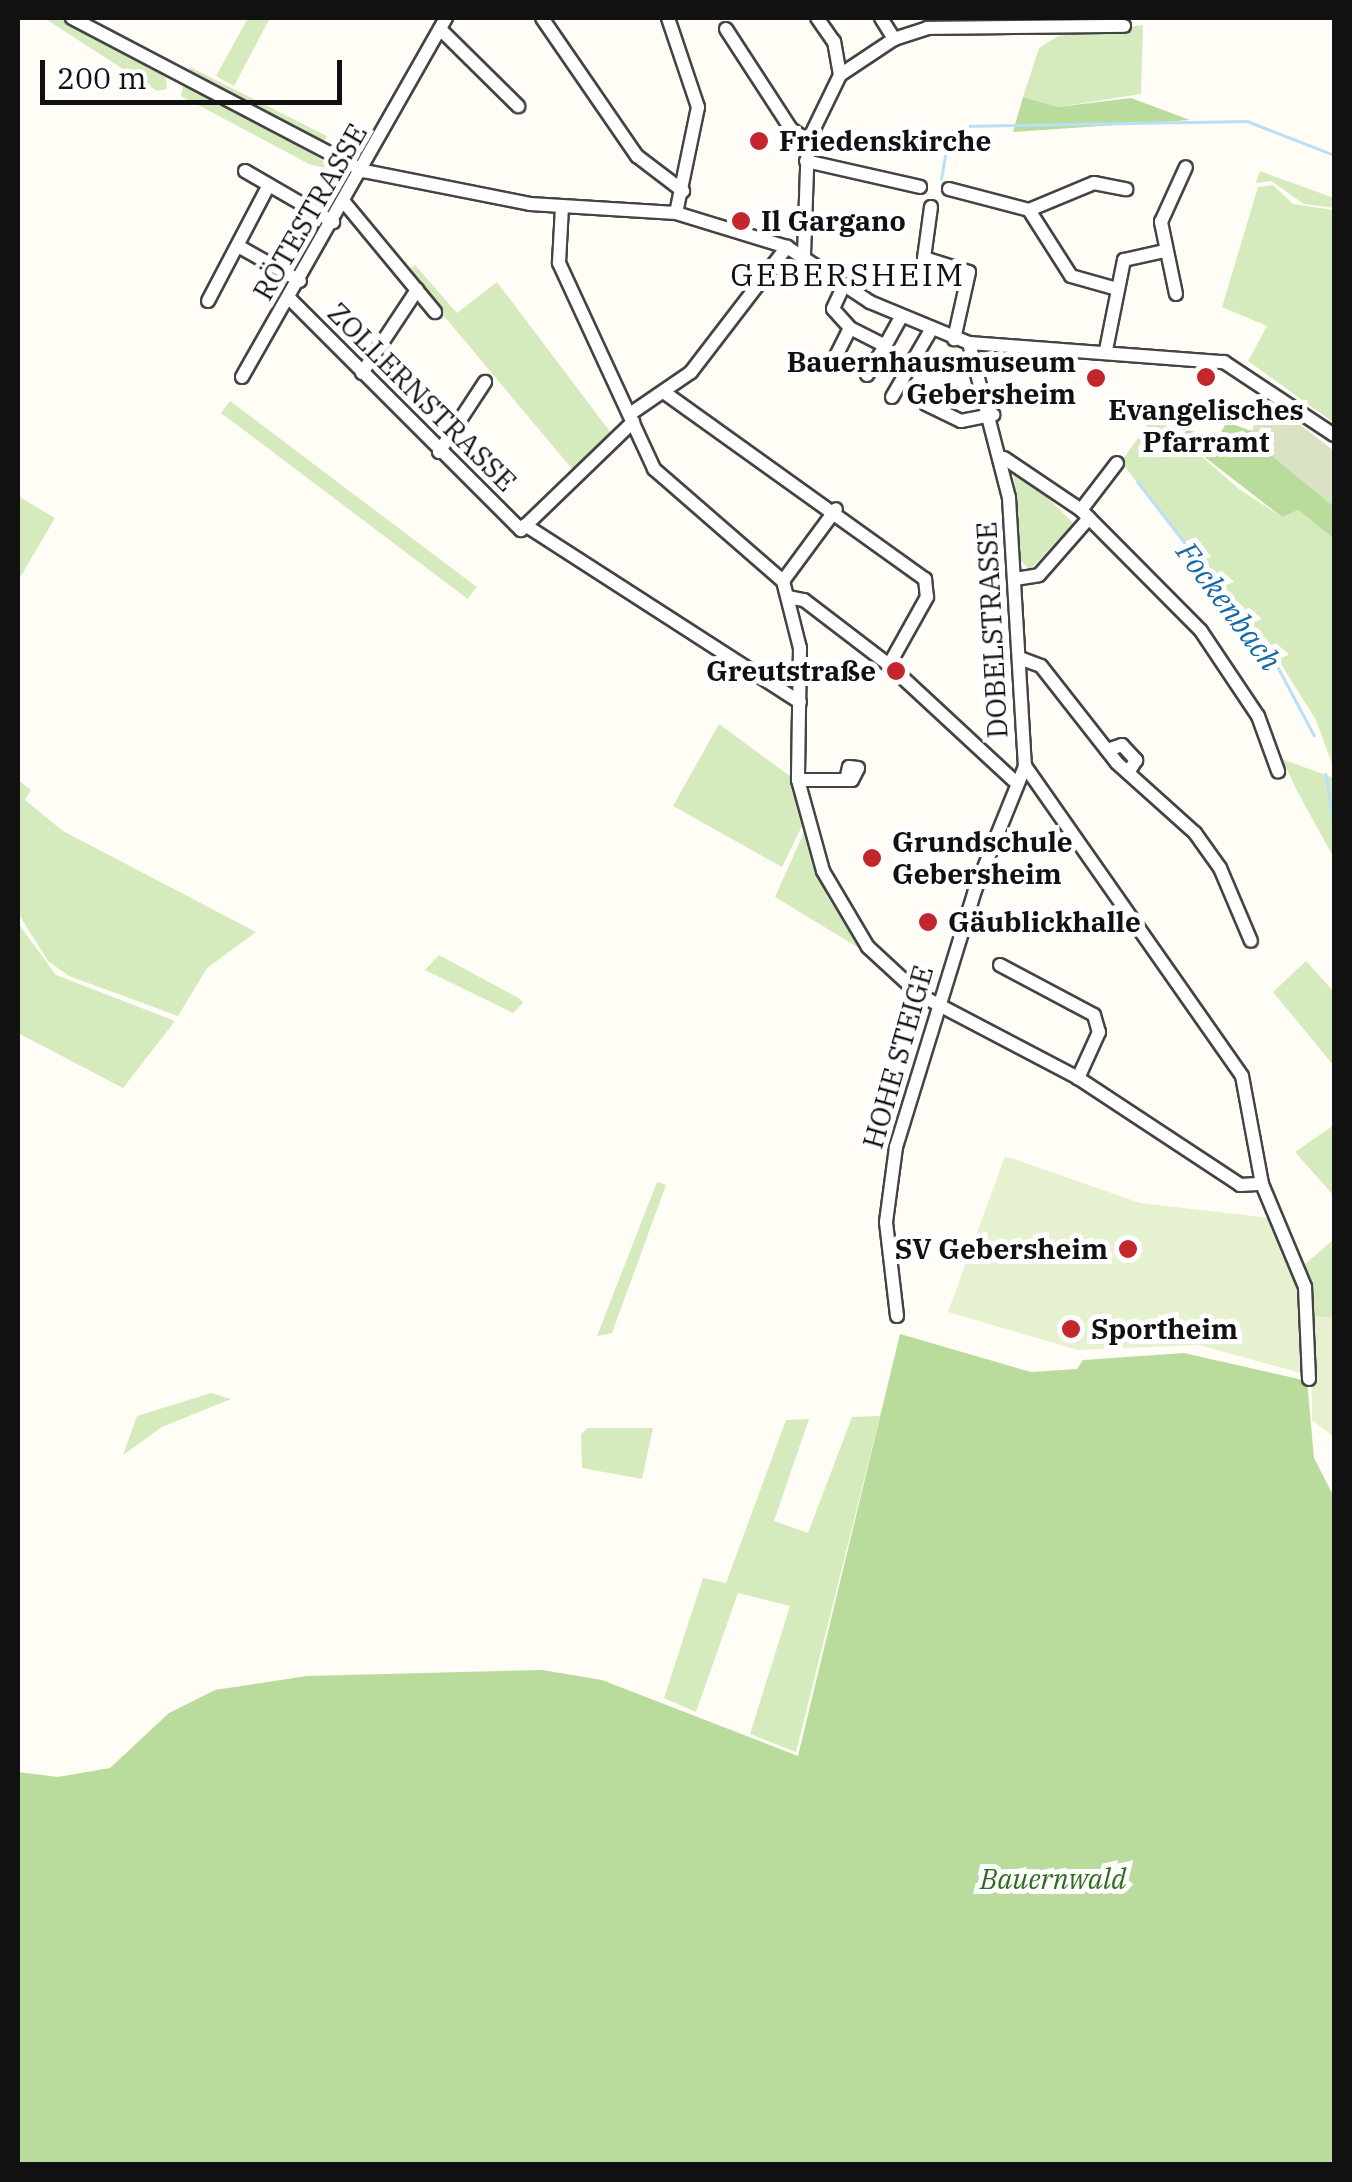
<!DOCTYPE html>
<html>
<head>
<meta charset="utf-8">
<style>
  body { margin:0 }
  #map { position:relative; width:1352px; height:2182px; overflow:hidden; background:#fffdf5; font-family:"IBM Plex Serif",serif }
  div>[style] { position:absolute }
  .green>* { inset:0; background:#d5ebbd; transform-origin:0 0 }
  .forest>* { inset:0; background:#b9dc9c }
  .cemetery>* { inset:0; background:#d9e3c4 }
  .pitch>* { inset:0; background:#e6f2cf }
  .stream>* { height:2.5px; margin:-1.25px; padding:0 1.25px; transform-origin:1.25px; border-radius:1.25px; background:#b9e0f7 }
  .roads { filter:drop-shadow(2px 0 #444) drop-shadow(-2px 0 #444) drop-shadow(0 2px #444) drop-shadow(0 -2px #444) }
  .minor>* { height:12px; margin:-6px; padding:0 6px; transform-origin:6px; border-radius:6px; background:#fff }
  .dots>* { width:28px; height:28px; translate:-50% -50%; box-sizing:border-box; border:5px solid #fff; border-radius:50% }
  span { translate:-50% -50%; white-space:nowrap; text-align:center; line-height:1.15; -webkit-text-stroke:10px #fff; paint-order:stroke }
  .poi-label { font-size:28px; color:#111; font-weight:700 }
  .left { translate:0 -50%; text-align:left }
  .right { translate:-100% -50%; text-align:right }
  .street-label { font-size:28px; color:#111 }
  .park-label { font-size:28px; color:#2f6b1f; font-style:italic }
  .water-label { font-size:30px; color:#1768a6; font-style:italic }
  .quarter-label { font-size:32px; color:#111; letter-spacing:2.5px }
  .frame { position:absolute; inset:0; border:20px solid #111; pointer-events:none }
  .scale { position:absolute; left:40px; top:60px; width:302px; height:45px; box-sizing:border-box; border:5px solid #111; border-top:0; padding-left:12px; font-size:30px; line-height:35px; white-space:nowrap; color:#111; -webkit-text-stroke:8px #fff; paint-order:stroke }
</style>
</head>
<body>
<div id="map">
  <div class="green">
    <div style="clip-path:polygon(44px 18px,62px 18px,128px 54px,166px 77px,167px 89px,157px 91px)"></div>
    <div style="clip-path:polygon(248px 18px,270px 18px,234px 86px,216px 76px)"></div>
    <div style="clip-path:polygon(1143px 25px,1141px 94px,1058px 107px,1023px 97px,1039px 48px,1058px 36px)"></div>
    <div style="clip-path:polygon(190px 67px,327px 136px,323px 144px,188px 73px)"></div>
    <div style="clip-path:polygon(183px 86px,251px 119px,344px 173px,309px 164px,181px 96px)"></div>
    <div style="clip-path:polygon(1260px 171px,1334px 198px,1334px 208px,1304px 204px,1271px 181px,1256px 183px)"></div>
    <div style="clip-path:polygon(1273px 185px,1293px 204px,1334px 210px,1334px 423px,1248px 361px,1267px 326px,1222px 307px,1258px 187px)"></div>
    <div style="clip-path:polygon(415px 265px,457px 313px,497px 282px,611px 433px,573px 470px,407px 272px)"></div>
    <div style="left:230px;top:401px;width:309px;height:15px;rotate:37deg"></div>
    <div style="clip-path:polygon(1154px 415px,1239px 489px,1282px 517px,1298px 510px,1334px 539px,1334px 769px,1316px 720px,1274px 653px,1121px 462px)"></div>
    <div style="clip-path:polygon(1024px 474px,1073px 523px,1030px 570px,1019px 559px,1014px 475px)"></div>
    <div style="clip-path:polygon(18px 496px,55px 518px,21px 576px,18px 574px)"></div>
    <div style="clip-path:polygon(719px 724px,790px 776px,802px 826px,782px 867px,673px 806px)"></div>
    <div style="clip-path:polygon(1282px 759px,1334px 778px,1334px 858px,1297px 791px)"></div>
    <div style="clip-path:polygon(18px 780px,31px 790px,25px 800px,63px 831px,256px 932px,207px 968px,178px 1016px,69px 976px,48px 961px,18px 913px)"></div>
    <div style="clip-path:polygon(804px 832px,827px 896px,859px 948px,775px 897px)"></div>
    <div style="clip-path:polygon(18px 923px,56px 975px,175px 1021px,123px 1088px,18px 1033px)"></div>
    <div style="clip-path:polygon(439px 955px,520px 999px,523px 1003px,513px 1013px,425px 970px)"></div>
    <div style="clip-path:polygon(1306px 961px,1334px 992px,1334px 1066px,1273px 992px)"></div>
    <div style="clip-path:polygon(1334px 1125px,1334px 1196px,1295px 1152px)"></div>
    <div style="clip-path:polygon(657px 1182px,666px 1185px,612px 1333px,597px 1336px)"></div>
    <div style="clip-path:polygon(1334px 1239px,1334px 1318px,1311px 1316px,1302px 1267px)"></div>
    <div style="clip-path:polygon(211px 1393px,231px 1399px,162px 1427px,123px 1455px,137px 1416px)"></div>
    <div style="clip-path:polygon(880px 1416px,796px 1752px,750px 1734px,790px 1606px,738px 1593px,696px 1712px,664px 1698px,703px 1578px,726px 1583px,786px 1420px,809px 1419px,774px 1521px,808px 1533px,852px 1417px)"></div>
    <div style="clip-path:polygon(588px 1428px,653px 1428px,642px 1479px,582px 1468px,581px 1434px)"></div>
  </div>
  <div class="forest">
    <div style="clip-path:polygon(1023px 97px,1058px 107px,1131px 98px,1190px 120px,1013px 132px)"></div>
    <div style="clip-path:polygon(1227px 422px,1252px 431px,1334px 507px,1334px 539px,1298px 510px,1282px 517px,1180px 438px,1187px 430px,1218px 437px)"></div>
    <div style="clip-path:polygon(900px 1334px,1031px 1372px,1077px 1369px,1083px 1360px,1184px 1353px,1307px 1381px,1314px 1458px,1334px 1497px,1334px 2164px,18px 2164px,18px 1772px,58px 1777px,110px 1768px,169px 1713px,215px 1690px,307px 1676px,542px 1670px,602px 1680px,798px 1756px)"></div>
  </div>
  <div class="cemetery">
    <div style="clip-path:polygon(1259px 393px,1334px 451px,1334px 507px,1251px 439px)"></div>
  </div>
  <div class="pitch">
    <div style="clip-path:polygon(1005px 1156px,1140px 1203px,1271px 1218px,1301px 1281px,1304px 1374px,1199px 1345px,1078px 1350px,948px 1312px)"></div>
    <div style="clip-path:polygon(1311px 1316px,1334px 1318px,1334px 1437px,1312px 1420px)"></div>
  </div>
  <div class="stream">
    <div style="left:941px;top:179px;width:47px;rotate:-80.1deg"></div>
    <div style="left:949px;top:133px;width:13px;rotate:-32deg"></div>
    <div style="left:960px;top:126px;width:287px;rotate:-1deg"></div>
    <div style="left:1247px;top:121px;width:93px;rotate:21.3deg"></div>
    <div style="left:1137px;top:481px;width:219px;rotate:52.2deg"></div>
    <div style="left:1271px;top:654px;width:92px;rotate:62deg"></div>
    <div style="left:1326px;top:774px;width:53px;rotate:81.3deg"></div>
  </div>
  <div class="roads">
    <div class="minor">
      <div style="left:72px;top:18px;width:330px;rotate:27.7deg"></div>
      <div style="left:364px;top:171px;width:169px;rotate:11.2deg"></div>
      <div style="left:530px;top:204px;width:146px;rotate:3.5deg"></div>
      <div style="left:676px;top:213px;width:116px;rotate:17deg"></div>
      <div style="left:787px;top:247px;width:100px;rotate:33.5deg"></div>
      <div style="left:870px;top:302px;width:107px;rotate:22.5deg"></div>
      <div style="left:969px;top:343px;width:256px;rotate:4.3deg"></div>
      <div style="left:1224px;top:362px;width:132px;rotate:33.6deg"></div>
      <div style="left:542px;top:18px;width:168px;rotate:55.5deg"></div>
      <div style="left:637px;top:156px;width:58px;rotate:37.3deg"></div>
      <div style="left:668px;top:18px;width:94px;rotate:71.4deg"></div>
      <div style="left:698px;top:107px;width:108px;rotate:101.7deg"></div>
      <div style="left:881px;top:18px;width:25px;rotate:58deg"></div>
      <div style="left:440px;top:29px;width:110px;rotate:44.6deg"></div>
      <div style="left:726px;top:29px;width:119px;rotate:57deg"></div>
      <div style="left:791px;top:129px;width:21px;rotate:35deg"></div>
      <div style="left:840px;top:75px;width:65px;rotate:-33.7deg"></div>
      <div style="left:894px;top:39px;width:35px;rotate:-18deg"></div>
      <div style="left:927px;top:28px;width:197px;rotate:-0.6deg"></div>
      <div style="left:806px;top:161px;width:117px;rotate:12.8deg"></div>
      <div style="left:245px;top:171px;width:102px;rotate:30.1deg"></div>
      <div style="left:949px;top:189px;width:83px;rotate:14.7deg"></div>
      <div style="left:1029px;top:210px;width:70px;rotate:-22.6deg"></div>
      <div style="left:1094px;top:183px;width:33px;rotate:11deg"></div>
      <div style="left:344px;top:202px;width:143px;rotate:50.4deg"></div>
      <div style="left:562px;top:207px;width:56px;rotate:93.1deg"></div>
      <div style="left:559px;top:263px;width:227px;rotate:65.2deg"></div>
      <div style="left:654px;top:469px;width:171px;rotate:41deg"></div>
      <div style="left:783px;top:581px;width:69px;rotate:75.8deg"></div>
      <div style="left:800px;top:648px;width:132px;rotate:90.9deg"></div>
      <div style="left:798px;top:780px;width:94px;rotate:74.6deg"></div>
      <div style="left:823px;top:871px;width:88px;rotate:59.4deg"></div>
      <div style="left:868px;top:947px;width:71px;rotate:42.7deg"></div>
      <div style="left:920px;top:995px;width:178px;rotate:27.7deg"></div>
      <div style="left:1078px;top:1078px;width:194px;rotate:33.4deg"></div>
      <div style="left:1240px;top:1185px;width:22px;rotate:-3deg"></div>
      <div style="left:931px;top:207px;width:51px;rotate:97.8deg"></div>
      <div style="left:924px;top:258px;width:47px;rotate:17.3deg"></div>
      <div style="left:969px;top:272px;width:69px;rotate:102.6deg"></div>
      <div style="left:1029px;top:210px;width:78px;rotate:57.5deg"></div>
      <div style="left:1071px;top:276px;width:48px;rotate:15.8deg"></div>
      <div style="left:238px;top:246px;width:71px;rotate:29.4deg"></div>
      <div style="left:804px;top:255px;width:114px;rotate:-88deg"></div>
      <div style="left:808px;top:141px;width:73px;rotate:-64.1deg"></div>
      <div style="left:840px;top:75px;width:34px;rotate:-100deg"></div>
      <div style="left:834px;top:42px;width:29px;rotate:-125deg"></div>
      <div style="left:844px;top:285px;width:26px;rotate:115deg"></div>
      <div style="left:833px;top:309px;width:25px;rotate:48deg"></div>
      <div style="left:850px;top:328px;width:39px;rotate:27deg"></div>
      <div style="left:885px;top:346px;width:33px;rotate:-61deg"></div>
      <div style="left:1176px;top:294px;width:74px;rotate:-101.8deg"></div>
      <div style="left:1161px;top:222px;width:60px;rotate:-65.6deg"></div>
      <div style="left:289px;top:298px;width:328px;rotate:45deg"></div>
      <div style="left:521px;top:530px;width:156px;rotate:-44deg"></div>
      <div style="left:208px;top:301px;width:131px;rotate:-62.3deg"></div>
      <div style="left:969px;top:343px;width:160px;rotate:75.5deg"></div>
      <div style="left:1009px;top:498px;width:268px;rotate:86.6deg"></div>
      <div style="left:1025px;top:766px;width:378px;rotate:55deg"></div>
      <div style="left:1242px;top:1076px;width:110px;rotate:79.5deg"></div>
      <div style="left:1262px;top:1184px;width:112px;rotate:67.3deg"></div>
      <div style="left:1305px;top:1287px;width:92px;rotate:87.5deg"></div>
      <div style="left:1106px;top:350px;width:92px;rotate:-78.7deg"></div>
      <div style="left:1124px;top:260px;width:42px;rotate:-12.4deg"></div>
      <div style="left:832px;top:364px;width:40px;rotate:-63.4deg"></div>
      <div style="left:362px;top:373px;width:100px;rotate:-56.5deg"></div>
      <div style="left:867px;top:375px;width:34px;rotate:-58deg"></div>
      <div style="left:242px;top:377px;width:413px;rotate:-60.4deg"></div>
      <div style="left:665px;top:393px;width:320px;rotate:35.6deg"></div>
      <div style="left:925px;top:579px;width:18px;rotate:84deg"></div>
      <div style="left:927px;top:597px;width:78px;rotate:119.2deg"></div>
      <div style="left:892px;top:397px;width:78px;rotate:-59.8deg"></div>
      <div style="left:926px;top:404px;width:39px;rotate:26deg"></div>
      <div style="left:961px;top:421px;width:33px;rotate:-11deg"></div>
      <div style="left:630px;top:414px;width:74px;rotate:-34.5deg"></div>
      <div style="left:691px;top:372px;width:158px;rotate:-52.5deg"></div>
      <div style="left:439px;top:452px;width:84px;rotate:-56.7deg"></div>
      <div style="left:1004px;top:458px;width:93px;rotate:34deg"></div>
      <div style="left:1081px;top:510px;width:170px;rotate:45.2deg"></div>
      <div style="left:1201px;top:631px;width:102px;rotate:56.2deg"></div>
      <div style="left:1258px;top:716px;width:59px;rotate:70deg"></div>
      <div style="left:1081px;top:510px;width:59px;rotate:-52.5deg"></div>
      <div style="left:525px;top:525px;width:327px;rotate:32.8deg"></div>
      <div style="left:1015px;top:579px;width:24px;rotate:-9deg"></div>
      <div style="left:1039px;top:575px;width:76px;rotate:-48.7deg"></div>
      <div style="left:783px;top:581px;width:89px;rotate:-53.6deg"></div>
      <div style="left:788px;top:597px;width:16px;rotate:11deg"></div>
      <div style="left:804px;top:600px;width:107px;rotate:37.4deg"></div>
      <div style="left:889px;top:665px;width:169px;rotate:42.8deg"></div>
      <div style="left:1022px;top:659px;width:20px;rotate:20deg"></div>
      <div style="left:1041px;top:666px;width:123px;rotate:51.9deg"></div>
      <div style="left:1117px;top:763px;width:105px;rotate:41.9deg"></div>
      <div style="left:1195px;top:833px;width:43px;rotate:54.5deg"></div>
      <div style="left:1220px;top:868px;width:79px;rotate:67deg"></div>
      <div style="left:1107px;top:750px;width:16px;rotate:-18deg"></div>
      <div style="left:1122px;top:745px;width:21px;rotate:47deg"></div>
      <div style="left:1136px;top:760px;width:15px;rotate:122deg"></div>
      <div style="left:798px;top:780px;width:54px"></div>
      <div style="left:852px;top:780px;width:13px;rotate:-63deg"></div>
      <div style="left:858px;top:768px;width:9px;rotate:-174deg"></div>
      <div style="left:849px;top:767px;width:13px;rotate:103deg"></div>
      <div style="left:1000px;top:965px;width:106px;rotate:28deg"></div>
      <div style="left:1094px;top:1015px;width:18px;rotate:74deg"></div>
      <div style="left:1099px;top:1032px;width:51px;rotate:114.5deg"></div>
      <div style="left:897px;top:1316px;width:95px;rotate:-96.7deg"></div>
      <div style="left:886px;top:1222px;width:76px;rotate:-82.4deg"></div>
      <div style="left:896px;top:1147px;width:269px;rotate:-72.9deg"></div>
      <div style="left:975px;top:890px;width:134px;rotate:-68deg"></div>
    </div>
  </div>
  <div class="dots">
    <div style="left:759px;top:141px;background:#c4262e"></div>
    <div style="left:741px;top:221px;background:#c4262e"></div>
    <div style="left:1206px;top:377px;background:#c4262e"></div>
    <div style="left:1096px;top:378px;background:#c4262e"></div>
    <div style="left:896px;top:671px;background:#c4262e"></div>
    <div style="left:872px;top:858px;background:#c4262e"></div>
    <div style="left:928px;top:922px;background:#c4262e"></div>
    <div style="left:1128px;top:1249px;background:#c4262e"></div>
    <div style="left:1071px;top:1329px;background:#c4262e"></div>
  </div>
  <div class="poi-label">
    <span class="left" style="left:779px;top:141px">Friedenskirche</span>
    <span class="left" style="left:761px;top:221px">Il Gargano</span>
    <span class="right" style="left:1076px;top:378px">Bauernhausmuseum<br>Gebersheim</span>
    <span style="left:1206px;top:426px">Evangelisches<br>Pfarramt</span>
    <span class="right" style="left:876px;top:671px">Greutstraße</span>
    <span class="left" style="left:892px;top:858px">Grundschule<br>Gebersheim</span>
    <span class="left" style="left:948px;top:922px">Gäublickhalle</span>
    <span class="right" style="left:1108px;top:1249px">SV Gebersheim</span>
    <span class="left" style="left:1091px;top:1329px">Sportheim</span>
  </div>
  <div class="street-label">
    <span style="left:310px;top:212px;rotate:-60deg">RÖTESTRASSE</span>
    <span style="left:422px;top:397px;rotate:45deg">ZOLLERNSTRASSE</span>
    <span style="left:992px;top:630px;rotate:-93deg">DOBELSTRASSE</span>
    <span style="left:898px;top:1057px;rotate:-74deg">HOHE STEIGE</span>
  </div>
  <div class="park-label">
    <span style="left:1053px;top:1879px">Bauernwald</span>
  </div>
  <div class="water-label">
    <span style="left:1229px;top:606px;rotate:53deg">Fockenbach</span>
  </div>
  <div class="quarter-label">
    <span style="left:848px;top:274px">GEBERSHEIM</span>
  </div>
  <div class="frame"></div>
  <div class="scale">200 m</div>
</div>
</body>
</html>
